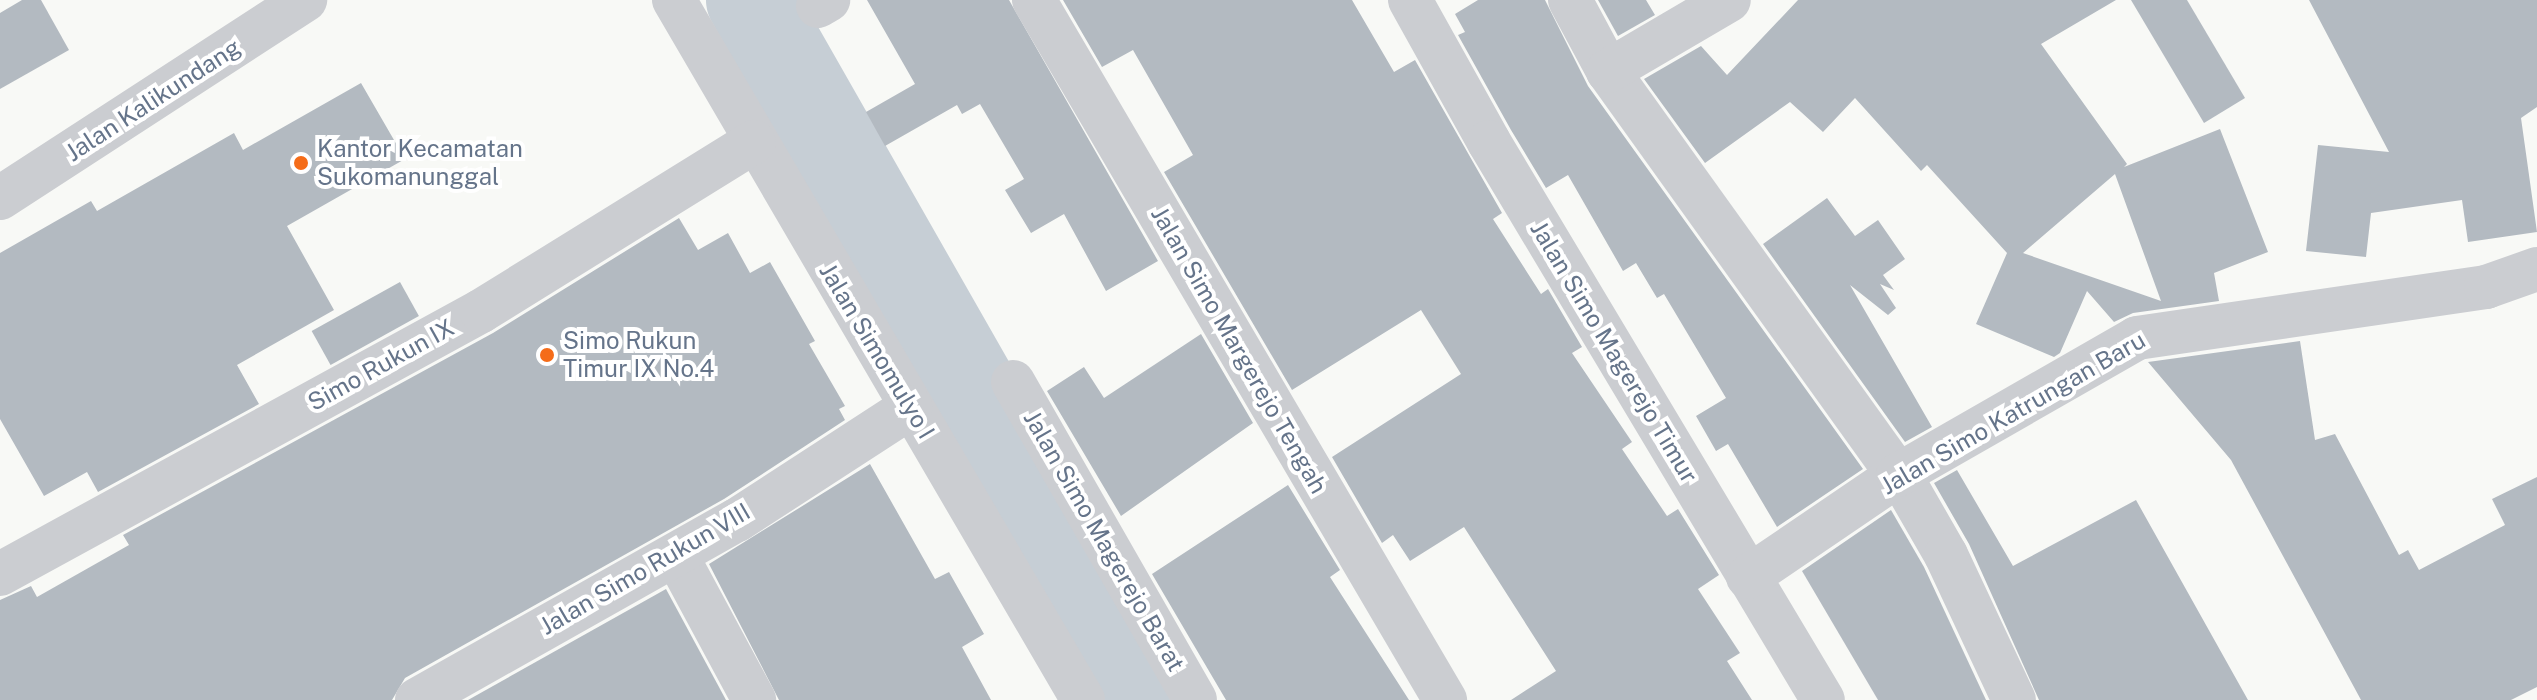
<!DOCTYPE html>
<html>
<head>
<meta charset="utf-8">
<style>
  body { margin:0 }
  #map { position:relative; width:2537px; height:700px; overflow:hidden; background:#f8f9f6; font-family:"Public Sans",sans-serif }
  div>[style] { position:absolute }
  .river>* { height:90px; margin:-45px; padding:0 45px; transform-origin:45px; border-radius:45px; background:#c6ced5 }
  .building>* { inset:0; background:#b3bac1; transform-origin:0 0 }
  .minor>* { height:44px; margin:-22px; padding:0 22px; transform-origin:22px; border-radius:22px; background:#cbcdd1 }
  .dots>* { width:22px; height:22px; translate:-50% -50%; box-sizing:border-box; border:4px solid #fff; border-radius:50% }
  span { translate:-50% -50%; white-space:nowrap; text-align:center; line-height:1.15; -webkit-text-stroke:8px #fff; paint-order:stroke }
  .street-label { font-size:24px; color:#65748a }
  .poi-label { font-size:24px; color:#65748a }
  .left { translate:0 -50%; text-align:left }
</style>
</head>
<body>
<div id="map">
  <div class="river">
    <div style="left:751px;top:0;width:806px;rotate:60.32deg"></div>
  </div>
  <div class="building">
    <div style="clip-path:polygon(22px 0,41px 0,69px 50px,0 89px,0 13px)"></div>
    <div style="clip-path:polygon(867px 0,1009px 0,1158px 261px,1106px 291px,1064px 214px,1031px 233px,1005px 190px,1024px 179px,980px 104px,962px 114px,957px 105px,885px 146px,866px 112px,915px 84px)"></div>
    <div style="clip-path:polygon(1063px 0,1352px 0,1394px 72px,1415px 60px,1502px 213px,1493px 219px,1541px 294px,1548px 289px,1582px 347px,1572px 353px,1632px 442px,1622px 449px,1667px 516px,1678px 509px,1719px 575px,1698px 589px,1740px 653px,1727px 661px,1752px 700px,1511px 700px,1556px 671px,1464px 527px,1410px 561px,1393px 535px,1382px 543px,1332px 457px,1461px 374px,1421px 310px,1292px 390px,1164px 172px,1193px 155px,1133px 50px,1102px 67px)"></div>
    <div style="clip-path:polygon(1478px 0,1545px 0,1588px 86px,1863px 469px,1777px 527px,1728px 444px,1716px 451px,1696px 416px,1726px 398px,1664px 294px,1657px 298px,1636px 263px,1623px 271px,1568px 175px,1546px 188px,1511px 130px,1458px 35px,1465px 32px,1455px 14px)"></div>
    <div style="clip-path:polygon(1598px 0,1646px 0,1655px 15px,1618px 36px)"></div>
    <div style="clip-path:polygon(evenodd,1798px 0,2116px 0,2041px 44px,2127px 164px,2124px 167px,2220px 129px,2268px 252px,2214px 273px,2219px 301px,2133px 313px,2114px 322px,2087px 291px,2060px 353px,2054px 357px,1976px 324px,2007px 253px,1927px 165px,1921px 171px,1855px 98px,1823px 132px,1790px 102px,1705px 163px,1644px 79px,1701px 46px,1727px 75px,1798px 0,2115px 174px,2161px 301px,2023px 253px,2115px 174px)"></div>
    <div style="clip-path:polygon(2131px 0,2187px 0,2245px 98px,2204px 123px)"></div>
    <div style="clip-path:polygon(2309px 0,2537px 0,2537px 107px,2521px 118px,2537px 232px,2468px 242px,2462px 200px,2371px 213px,2366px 257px,2306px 251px,2318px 145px,2389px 152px)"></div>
    <div style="clip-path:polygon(361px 83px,405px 159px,287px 226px,334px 310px,237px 365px,259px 404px,98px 492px,87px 472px,44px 496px,0 419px,0 253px,91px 201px,97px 211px,234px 133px,243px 150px)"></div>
    <div style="clip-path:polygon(1827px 198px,1855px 236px,1878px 220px,1905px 259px,1883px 275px,1894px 290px,1880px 284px,1896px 308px,1888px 315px,1850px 285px,1932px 427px,1905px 442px,1763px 244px)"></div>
    <div style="clip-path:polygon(679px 218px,698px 250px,728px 233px,750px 273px,770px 262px,815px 341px,809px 344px,845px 406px,839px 409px,845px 420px,724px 499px,405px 678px,392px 700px,0 700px,0 600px,31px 586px,37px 597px,129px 545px,123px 535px,493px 333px)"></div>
    <div style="left:400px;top:282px;width:39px;height:101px;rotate:61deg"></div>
    <div style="clip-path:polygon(1201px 334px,1253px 423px,1121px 516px,1047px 391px,1084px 367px,1104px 398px)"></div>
    <div style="clip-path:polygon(2300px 341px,2315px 440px,2335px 434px,2399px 555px,2408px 550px,2419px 570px,2505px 525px,2492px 499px,2537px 477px,2537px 687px,2511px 700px,2361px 700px,2231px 460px,2148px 362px)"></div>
    <div style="clip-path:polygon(870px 464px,935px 579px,949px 572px,984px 634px,962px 647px,991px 700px,779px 700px,709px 564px)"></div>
    <div style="clip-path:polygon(1957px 470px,2013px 566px,2136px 500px,2248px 700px,2039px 700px,1969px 544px,1934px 483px)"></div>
    <div style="clip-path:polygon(1288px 485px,1340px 570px,1330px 577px,1409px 700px,1226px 700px,1152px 574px)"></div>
    <div style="clip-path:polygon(1891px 510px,1924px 567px,1986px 700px,1878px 700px,1802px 571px)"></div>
    <div style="clip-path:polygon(666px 589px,726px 700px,468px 700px)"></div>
  </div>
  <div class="minor">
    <div style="left:674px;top:0;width:811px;rotate:59.7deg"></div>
    <div style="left:1034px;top:0;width:812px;rotate:59.58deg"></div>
    <div style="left:1410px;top:0;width:162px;rotate:60.9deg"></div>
    <div style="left:1489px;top:142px;width:650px;rotate:59.1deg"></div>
    <div style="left:1570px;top:0;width:81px;rotate:61.8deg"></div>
    <div style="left:1608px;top:71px;width:515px;rotate:54.33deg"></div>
    <div style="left:1908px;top:489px;width:76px;rotate:60.1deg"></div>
    <div style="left:1946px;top:555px;width:160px;rotate:64.9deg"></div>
    <div style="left:818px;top:6px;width:12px;rotate:-31deg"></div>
    <div style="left:1608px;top:71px;width:140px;rotate:-30.4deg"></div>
    <div style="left:0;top:198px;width:364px;rotate:-33deg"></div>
    <div style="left:1013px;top:382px;width:366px;rotate:60.2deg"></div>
    <div style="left:676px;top:555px;width:165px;rotate:61.7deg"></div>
    <div style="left:0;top:574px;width:548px;rotate:-28.67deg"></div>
    <div style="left:481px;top:311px;width:321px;rotate:-31.8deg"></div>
    <div style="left:1748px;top:577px;width:181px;rotate:-34.2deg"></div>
    <div style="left:1898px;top:475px;width:275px;rotate:-29.8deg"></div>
    <div style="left:2137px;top:338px;width:353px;rotate:-8.3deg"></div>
    <div style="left:2486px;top:287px;width:54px;rotate:-19.4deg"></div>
    <div style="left:417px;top:700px;width:367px;rotate:-29.4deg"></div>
    <div style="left:737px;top:520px;width:207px;rotate:-33deg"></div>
  </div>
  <div class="dots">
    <div style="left:301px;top:163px;background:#f56c19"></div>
    <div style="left:547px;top:355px;background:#f56c19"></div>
  </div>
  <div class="street-label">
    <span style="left:153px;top:100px;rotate:-33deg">Jalan Kalikundang</span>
    <span style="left:1239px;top:350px;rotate:60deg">Jalan Simo Margerejo Tengah</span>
    <span style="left:877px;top:351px;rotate:59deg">Jalan Simomulyo I</span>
    <span style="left:1614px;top:352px;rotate:59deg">Jalan Simo Magerejo Timur</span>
    <span style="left:381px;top:365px;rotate:-29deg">Simo Rukun IX</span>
    <span style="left:2013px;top:413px;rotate:-30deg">Jalan Simo Katrungan Baru</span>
    <span style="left:1104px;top:541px;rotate:60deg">Jalan Simo Magerejo Barat</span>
    <span style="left:645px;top:569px;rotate:-30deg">Jalan Simo Rukun VIII</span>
  </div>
  <div class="poi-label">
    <span class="left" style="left:317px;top:163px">Kantor Kecamatan<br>Sukomanunggal</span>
    <span class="left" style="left:563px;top:355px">Simo Rukun<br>Timur IX No.4</span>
  </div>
</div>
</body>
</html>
